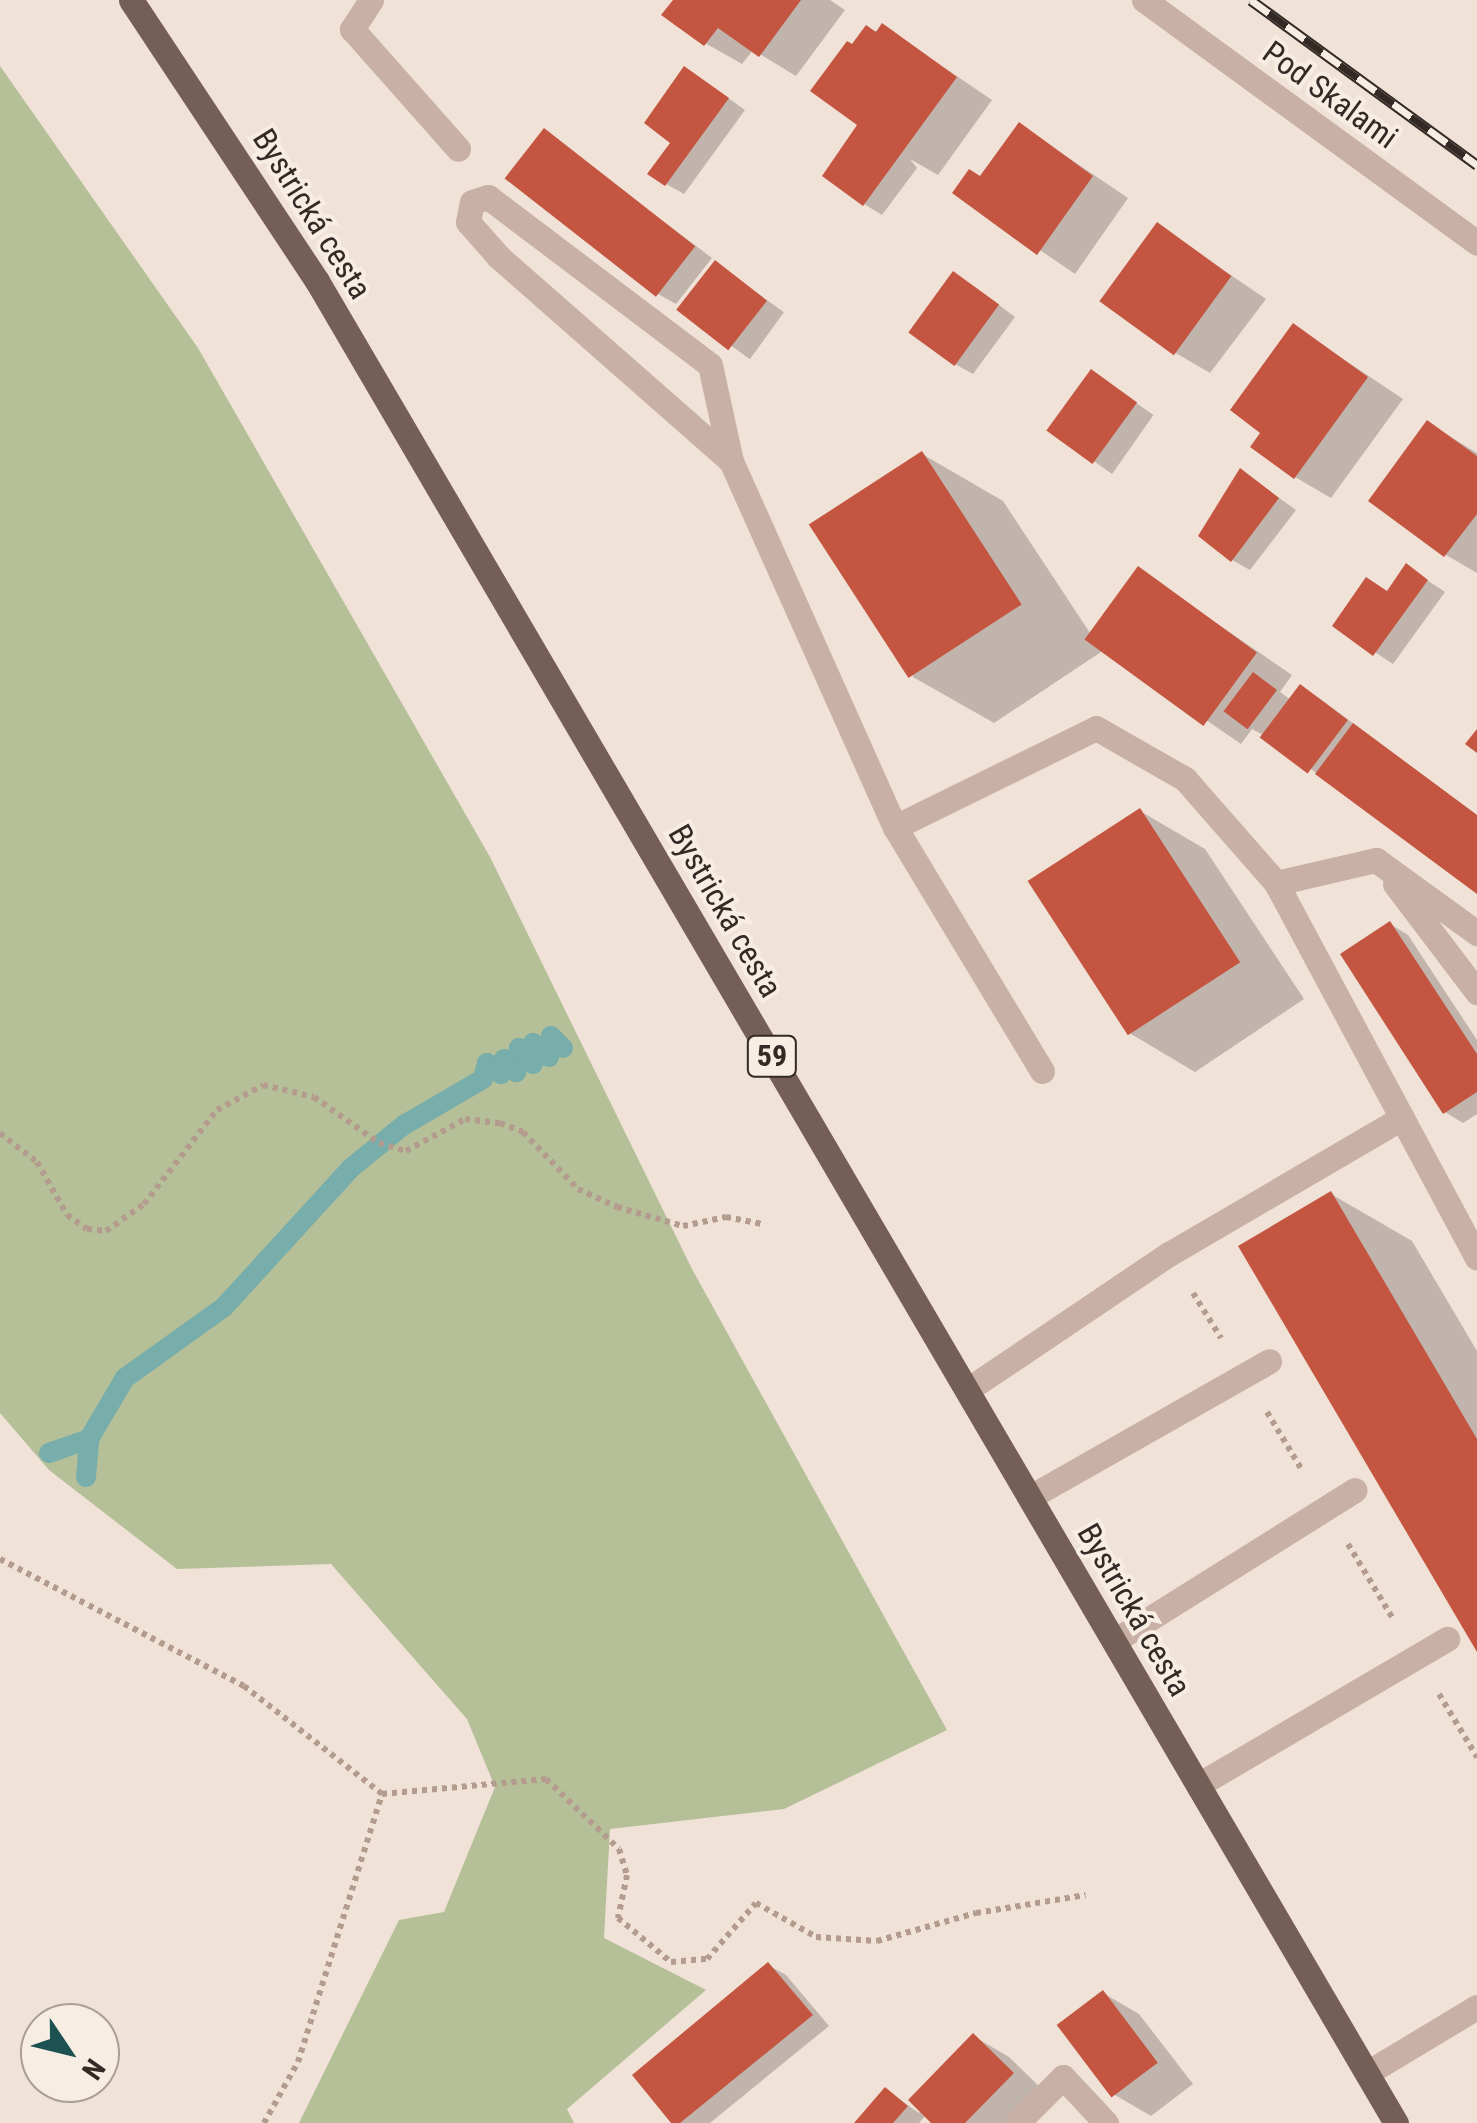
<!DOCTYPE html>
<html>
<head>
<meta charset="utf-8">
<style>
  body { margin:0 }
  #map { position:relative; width:1477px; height:2123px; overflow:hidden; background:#f0e2d7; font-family:"Roboto Condensed",sans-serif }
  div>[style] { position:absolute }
  .green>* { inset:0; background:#b5bf98 }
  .shadow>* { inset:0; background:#0003; transform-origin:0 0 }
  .stream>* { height:20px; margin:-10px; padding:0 10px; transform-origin:10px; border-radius:10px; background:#77adaa }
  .building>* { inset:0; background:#c45641; transform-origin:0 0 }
  .path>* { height:6px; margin-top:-3px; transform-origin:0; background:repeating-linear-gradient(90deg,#b39b8e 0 5px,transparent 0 10px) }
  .service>* { height:25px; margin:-12.5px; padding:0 12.5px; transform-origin:12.5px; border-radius:12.5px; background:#c8b1a4 }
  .minor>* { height:25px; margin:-12.5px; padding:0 12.5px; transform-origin:12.5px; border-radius:12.5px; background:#c8b1a4 }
  .primary>* { height:25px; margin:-12.5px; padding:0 12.5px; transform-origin:12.5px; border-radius:12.5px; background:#755e56 }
  .rail>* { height:11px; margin-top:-5.5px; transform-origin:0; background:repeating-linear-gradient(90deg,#f8ede3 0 22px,#332925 0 44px); box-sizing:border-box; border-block:2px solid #332925 }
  span { translate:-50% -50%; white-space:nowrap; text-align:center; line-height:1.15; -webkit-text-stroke:8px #f8ede3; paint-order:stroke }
  .shield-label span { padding:2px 8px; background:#f8ede3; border:2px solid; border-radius:8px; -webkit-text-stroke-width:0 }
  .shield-label { font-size:30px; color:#332925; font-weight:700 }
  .street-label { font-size:32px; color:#332925 }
  .north { position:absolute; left:20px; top:2003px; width:100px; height:100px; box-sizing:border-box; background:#f8ede3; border:2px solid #a99f97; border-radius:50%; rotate:125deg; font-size:28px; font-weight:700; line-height:40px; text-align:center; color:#332925 }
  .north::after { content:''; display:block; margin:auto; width:35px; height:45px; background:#1c5352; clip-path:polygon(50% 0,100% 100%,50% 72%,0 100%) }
</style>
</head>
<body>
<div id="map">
  <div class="green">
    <div style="clip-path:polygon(0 66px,198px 348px,490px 857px,692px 1269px,947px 1730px,784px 1809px,610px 1829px,604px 1938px,706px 1990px,567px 2109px,574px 2123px,299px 2123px,399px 1920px,444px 1912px,495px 1787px,467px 1719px,331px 1564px,177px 1569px,49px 1470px,0 1413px)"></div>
  </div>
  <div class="shadow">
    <div style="clip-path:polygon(677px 0,830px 0,845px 10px,796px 76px,753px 50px,742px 64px,705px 43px)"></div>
    <div style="clip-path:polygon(883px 26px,992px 100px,938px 175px,910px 159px,917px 168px,882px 215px,864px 204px,853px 47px)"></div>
    <div style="clip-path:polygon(703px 80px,745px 110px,684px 194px,666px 184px,674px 143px)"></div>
    <div style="clip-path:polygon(1020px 125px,1128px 198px,1075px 274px,955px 192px,982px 179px)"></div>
    <div style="clip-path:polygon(544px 132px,712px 258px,676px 304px,658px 294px)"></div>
    <div style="clip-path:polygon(1157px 225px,1266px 299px,1210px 373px,1174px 352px)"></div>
    <div style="left:716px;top:263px;width:84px;height:58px;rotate:36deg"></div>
    <div style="clip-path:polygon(972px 285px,1015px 317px,973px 374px,955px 364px)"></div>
    <div style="clip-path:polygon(1294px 326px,1403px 399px,1331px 498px,1295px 477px,1263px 432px)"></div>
    <div style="left:1092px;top:372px;width:75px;height:72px;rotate:35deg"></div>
    <div style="clip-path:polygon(1428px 423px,1477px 453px,1477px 573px,1446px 555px)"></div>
    <div style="clip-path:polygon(922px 454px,1003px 501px,1092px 636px,1139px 570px,1292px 675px,1280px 692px,1291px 700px,1301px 687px,1319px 698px,1477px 815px,1477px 889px,1265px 736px,1252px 729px,1241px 744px,1104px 650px,994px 723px,913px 677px)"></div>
    <div style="clip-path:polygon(1241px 471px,1296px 510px,1250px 570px,1232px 560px)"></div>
    <div style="clip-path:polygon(1407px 567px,1445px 592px,1393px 664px,1335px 626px,1389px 593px)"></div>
    <div style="clip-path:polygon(1140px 811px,1205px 849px,1304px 999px,1195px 1072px,1131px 1034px)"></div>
    <div style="clip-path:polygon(1390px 924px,1408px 935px,1477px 1040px,1477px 1114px,1463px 1123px,1445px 1112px)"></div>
    <div style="clip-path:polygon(1331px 1194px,1412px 1241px,1477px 1351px,1477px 1647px)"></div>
    <div style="clip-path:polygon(768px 1965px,786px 1975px,829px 2026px,710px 2123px,674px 2123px)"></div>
    <div style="clip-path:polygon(1103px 1993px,1139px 2014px,1193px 2084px,1151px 2116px,1115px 2095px)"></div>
    <div style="clip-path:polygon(973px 2036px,1009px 2057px,1048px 2095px,1021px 2123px,935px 2123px,926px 2115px,919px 2123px,858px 2123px,886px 2090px,919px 2113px)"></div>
  </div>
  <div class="stream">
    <div style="left:49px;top:1453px;width:42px;rotate:-19.3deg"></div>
    <div style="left:86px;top:1477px;width:38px;rotate:-85deg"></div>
    <div style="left:89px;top:1439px;width:71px;rotate:-59.5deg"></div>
    <div style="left:125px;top:1378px;width:122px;rotate:-35.6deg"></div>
    <div style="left:224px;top:1307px;width:188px;rotate:-47.6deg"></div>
    <div style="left:351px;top:1168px;width:68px;rotate:-39.1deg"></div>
    <div style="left:404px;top:1125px;width:91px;rotate:-30.2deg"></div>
    <div style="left:483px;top:1079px;width:16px;rotate:-76deg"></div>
    <div style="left:487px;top:1063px;width:18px;rotate:38deg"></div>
    <div style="left:501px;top:1074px;width:15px;rotate:-79deg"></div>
    <div style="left:504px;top:1059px;width:18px;rotate:47deg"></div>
    <div style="left:516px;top:1072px;width:24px;rotate:-83deg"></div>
    <div style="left:519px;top:1048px;width:21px;rotate:49deg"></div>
    <div style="left:533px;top:1064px;width:21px;rotate:-90deg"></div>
    <div style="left:533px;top:1043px;width:21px;rotate:41deg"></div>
    <div style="left:549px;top:1057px;width:21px;rotate:-85deg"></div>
    <div style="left:551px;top:1036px;width:17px;rotate:45deg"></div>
  </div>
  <div class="building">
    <div style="clip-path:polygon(673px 0,801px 0,759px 57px,718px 28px,704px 46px,661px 15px)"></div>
    <div style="clip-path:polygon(882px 23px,957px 77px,863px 206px,822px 176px,857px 125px,810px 91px,847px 41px,852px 44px,866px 25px,876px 32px)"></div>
    <div style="clip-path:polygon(684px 66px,729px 98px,665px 186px,647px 174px,670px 143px,644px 123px)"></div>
    <div style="clip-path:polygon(1019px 122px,1093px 176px,1037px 255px,952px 193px,969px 169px,980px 176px)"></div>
    <div style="left:544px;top:128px;width:192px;height:64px;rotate:38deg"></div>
    <div style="left:1157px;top:222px;width:92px;height:98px;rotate:36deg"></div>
    <div style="left:715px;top:260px;width:66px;height:63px;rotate:38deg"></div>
    <div style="left:953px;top:271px;width:57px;height:76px;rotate:36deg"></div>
    <div style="clip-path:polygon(1293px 323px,1368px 377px,1294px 479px,1250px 447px,1260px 433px,1230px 410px)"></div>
    <div style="left:1091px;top:369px;width:57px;height:76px;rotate:36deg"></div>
    <div style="clip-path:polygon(1427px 420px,1477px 456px,1477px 514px,1444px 557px,1368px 501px)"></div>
    <div style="left:922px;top:451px;width:183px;height:135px;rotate:57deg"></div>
    <div style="clip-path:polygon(1240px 468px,1279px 498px,1231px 562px,1198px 536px)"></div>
    <div style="clip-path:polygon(1406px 563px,1428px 580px,1373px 656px,1332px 626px,1366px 577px,1387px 591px)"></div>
    <div style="left:1138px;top:566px;width:147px;height:91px;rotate:36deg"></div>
    <div style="left:1253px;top:672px;width:30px;height:49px;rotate:37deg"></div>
    <div style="left:1300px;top:684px;width:60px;height:67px;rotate:37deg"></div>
    <div style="clip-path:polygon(1353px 723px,1477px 815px,1477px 894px,1315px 774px)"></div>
    <div style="clip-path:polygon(1477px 729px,1477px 753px,1465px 744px)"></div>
    <div style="left:1140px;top:808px;width:184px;height:134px;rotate:57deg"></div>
    <div style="clip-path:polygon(1390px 921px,1477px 1054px,1477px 1092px,1443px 1114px,1340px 954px)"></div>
    <div style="clip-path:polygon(1331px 1191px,1477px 1439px,1477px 1652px,1238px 1246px)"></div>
    <div style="clip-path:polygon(768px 1962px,813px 2015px,680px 2123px,671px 2123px,632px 2075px)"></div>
    <div style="left:1103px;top:1990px;width:91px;height:58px;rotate:53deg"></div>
    <div style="clip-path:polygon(973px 2033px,1014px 2073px,965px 2123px,931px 2123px,908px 2100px)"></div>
    <div style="clip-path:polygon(885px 2087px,908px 2106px,893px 2123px,854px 2123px)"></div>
  </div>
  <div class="path">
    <div style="left:0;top:1133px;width:47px;rotate:38.1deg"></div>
    <div style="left:37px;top:1162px;width:61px;rotate:60.5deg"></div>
    <div style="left:67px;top:1215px;width:24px;rotate:35deg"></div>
    <div style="left:87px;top:1229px;width:19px;rotate:6deg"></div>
    <div style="left:106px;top:1231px;width:47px;rotate:-35.4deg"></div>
    <div style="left:144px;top:1204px;width:119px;rotate:-52.2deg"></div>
    <div style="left:217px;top:1110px;width:52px;rotate:-28.5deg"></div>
    <div style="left:263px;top:1085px;width:52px;rotate:13.2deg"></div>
    <div style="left:314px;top:1097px;width:80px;rotate:35.3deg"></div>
    <div style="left:379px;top:1143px;width:28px;rotate:17deg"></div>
    <div style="left:406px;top:1151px;width:67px;rotate:-28.5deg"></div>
    <div style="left:465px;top:1119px;width:35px;rotate:7deg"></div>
    <div style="left:500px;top:1123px;width:25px;rotate:21deg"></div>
    <div style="left:523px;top:1132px;width:79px;rotate:46deg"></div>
    <div style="left:578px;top:1189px;width:43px;rotate:24.8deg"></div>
    <div style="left:617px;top:1207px;width:69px;rotate:16.1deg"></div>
    <div style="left:683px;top:1226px;width:44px;rotate:-11.8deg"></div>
    <div style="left:726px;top:1217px;width:37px;rotate:11deg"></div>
    <div style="left:1193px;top:1293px;width:53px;rotate:58.1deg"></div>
    <div style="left:1267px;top:1412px;width:68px;rotate:58.9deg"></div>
    <div style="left:1348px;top:1544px;width:87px;rotate:59deg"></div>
    <div style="left:0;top:1559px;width:275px;rotate:27.5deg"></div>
    <div style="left:244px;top:1686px;width:175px;rotate:38deg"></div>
    <div style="left:1439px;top:1694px;width:74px;rotate:58.9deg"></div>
    <div style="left:264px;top:2123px;width:70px;rotate:-60.9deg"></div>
    <div style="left:298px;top:2062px;width:281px;rotate:-72.6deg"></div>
    <div style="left:382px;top:1794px;width:165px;rotate:-5.2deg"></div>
    <div style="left:546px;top:1779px;width:101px;rotate:43.8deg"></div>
    <div style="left:619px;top:1849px;width:27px;rotate:73deg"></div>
    <div style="left:627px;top:1875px;width:44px;rotate:101.8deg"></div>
    <div style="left:618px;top:1918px;width:69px;rotate:39.7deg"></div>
    <div style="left:671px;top:1962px;width:36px;rotate:-5deg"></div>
    <div style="left:707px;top:1959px;width:74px;rotate:-48.8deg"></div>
    <div style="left:756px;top:1903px;width:69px;rotate:29.5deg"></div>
    <div style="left:816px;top:1937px;width:61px;rotate:3.8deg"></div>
    <div style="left:877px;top:1941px;width:103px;rotate:-15.8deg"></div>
    <div style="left:976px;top:1913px;width:111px;rotate:-9.3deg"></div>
  </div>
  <div class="service">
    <div style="left:371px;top:0;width:35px;rotate:123deg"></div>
    <div style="left:352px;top:29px;width:160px;rotate:48.5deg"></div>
    <div style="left:488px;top:197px;width:278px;rotate:37.1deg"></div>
    <div style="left:710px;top:365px;width:98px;rotate:77.7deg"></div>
    <div style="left:731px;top:461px;width:310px;rotate:-138.7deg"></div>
    <div style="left:498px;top:256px;width:45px;rotate:-131.4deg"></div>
    <div style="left:468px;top:222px;width:20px;rotate:-79deg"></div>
    <div style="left:472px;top:202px;width:17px;rotate:-17deg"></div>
    <div style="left:1276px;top:883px;width:103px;rotate:-13deg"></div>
    <div style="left:1376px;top:860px;width:125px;rotate:35.9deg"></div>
    <div style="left:1395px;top:884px;width:136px;rotate:52.8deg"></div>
    <div style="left:970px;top:1388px;width:240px;rotate:-34deg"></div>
    <div style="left:1169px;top:1254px;width:270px;rotate:-30.3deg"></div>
    <div style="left:1030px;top:1497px;width:275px;rotate:-29.6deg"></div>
    <div style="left:1114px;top:1641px;width:284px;rotate:-32.1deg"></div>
    <div style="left:1198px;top:1785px;width:289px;rotate:-30.4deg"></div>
    <div style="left:1017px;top:2123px;width:65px;rotate:-45deg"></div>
    <div style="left:1063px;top:2077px;width:63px;rotate:46.9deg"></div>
  </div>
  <div class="minor">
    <div style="left:1144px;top:0;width:412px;rotate:36.1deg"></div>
    <div style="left:731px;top:461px;width:401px;rotate:65.9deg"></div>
    <div style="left:1042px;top:1071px;width:285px;rotate:-121.1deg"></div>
    <div style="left:895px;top:827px;width:224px;rotate:-26.2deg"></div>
    <div style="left:1096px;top:728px;width:103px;rotate:29.8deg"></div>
    <div style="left:1185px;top:779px;width:138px;rotate:48.8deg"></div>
    <div style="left:1276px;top:883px;width:425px;rotate:61.8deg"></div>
    <div style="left:1367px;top:2073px;width:128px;rotate:-31deg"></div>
  </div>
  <div class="primary">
    <div style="left:131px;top:0;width:337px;rotate:56.5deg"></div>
    <div style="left:317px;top:281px;width:2135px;rotate:59.64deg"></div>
  </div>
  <div class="rail">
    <div style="left:1251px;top:0;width:280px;rotate:36.1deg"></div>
  </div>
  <div class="shield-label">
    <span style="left:772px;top:1056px">59</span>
  </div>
  <div class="street-label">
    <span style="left:1330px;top:95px;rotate:36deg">Pod Skalami</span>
    <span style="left:312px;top:214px;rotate:58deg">Bystrická cesta</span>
    <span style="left:725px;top:911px;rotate:60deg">Bystrická cesta</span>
    <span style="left:1134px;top:1610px;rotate:60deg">Bystrická cesta</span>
  </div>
  <div class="north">N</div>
</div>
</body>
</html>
